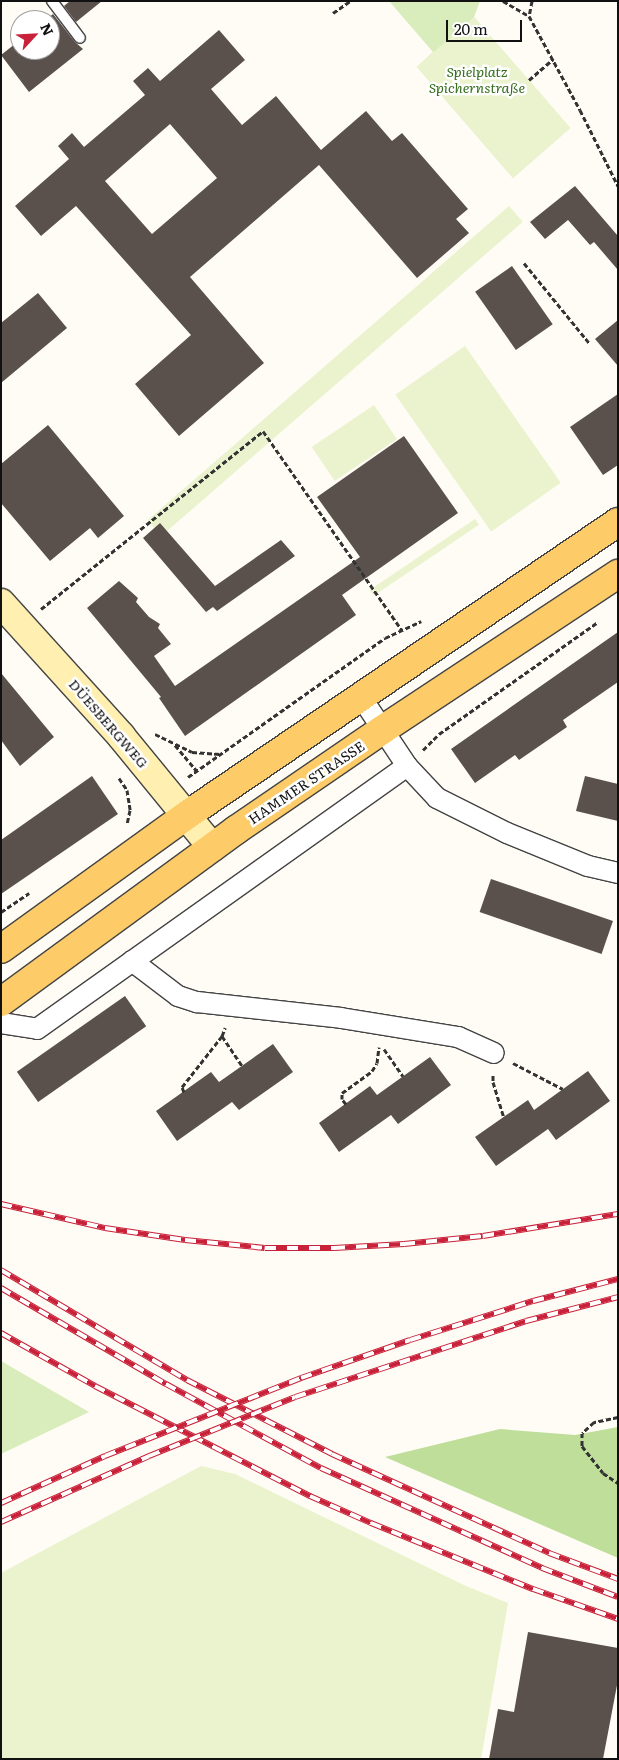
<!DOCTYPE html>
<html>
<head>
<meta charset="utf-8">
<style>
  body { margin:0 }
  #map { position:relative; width:619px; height:1760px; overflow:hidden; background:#fffcf5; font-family:Literata,serif }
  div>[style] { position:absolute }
  .green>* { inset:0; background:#d9ecbc }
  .forest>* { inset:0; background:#bfde9a }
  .pitch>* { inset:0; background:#eaf3ce; transform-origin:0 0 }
  .building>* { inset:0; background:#5a514d; transform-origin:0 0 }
  .path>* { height:3px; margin-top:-1.5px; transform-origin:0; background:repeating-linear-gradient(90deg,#333 0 5px,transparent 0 7.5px) }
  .roads { filter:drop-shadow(1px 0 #444) drop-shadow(-1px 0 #444) drop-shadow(0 1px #444) drop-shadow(0 -1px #444) }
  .lane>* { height:10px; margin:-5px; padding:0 5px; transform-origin:5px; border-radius:5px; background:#fff }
  .street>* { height:20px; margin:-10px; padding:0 10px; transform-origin:10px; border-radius:10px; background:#fff }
  .secondary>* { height:28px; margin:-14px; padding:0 14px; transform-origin:14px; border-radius:14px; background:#ffefb0 }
  .primary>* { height:28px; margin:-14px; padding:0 14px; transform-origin:14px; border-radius:14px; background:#fdcb67 }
  .rail>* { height:5.5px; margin-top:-2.75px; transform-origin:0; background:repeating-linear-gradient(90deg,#fff 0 11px,#c82139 0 22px); box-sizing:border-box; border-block:1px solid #c82139 }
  span { translate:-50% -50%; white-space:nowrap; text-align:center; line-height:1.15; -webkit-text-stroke:5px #fff; paint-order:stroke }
  .park-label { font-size:14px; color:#356d1d; font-style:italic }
  .street-label { font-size:14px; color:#111 }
  .frame { position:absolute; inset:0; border:2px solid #111; pointer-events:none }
  .north { position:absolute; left:10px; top:10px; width:50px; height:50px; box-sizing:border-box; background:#fff; border:1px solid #a0a0a0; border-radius:50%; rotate:65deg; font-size:14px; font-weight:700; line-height:20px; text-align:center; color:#111 }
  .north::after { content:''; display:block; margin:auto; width:18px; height:22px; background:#c82139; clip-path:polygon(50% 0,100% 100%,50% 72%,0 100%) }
  .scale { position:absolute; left:446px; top:20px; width:76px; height:22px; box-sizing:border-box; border:2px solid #111; border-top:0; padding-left:6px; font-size:15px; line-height:18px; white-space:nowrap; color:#111; -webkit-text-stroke:4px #fff; paint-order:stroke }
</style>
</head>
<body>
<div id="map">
  <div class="green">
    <div style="clip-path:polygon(389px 1px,480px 1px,474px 17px,570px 128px,513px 178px,417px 67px,433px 52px)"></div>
    <div style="clip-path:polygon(1px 1361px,89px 1412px,1px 1454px)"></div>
  </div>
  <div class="forest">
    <div style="clip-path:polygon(618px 1427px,618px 1558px,385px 1457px,500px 1429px,575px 1435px)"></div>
  </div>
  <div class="pitch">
    <div style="left:474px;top:17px;width:147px;height:76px;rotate:49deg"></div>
    <div style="left:509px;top:206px;width:21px;height:479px;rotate:49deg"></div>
    <div style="left:465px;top:346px;width:167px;height:85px;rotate:55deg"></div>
    <div style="left:374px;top:405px;width:41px;height:75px;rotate:56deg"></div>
    <div style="left:475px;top:519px;width:7px;height:127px;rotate:56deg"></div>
    <div style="clip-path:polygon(201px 1466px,235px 1474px,466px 1586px,508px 1603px,481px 1759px,1px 1759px,1px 1573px)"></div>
  </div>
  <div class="building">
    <div style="clip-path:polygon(70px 1px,102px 1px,76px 22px,64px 6px)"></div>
    <div style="clip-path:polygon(53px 14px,75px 42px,83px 49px,29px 92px,1px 55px,20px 40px,20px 50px,50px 50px,50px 20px,46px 20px)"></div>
    <div style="clip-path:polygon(evenodd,219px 30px,245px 60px,211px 89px,242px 125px,276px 96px,321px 150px,366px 111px,392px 141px,402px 133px,468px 209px,456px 219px,469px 233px,417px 278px,319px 165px,190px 277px,264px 363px,179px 436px,135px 384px,191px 335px,76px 206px,41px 236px,15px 206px,69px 159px,58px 146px,72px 133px,84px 147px,145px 95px,133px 81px,148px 68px,160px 81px,219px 30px,170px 124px,217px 178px,152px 234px,105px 181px,170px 124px)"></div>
    <div style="clip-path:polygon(575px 186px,618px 236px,618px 270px,594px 242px,590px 245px,568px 220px,545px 239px,530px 222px)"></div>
    <div style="left:512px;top:266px;width:71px;height:45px;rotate:55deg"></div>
    <div style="clip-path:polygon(38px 293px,67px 328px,1px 383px,1px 323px)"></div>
    <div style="clip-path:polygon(618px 320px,618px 366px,595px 339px)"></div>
    <div style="clip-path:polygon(618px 394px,618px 465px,603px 475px,570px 427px)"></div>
    <div style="clip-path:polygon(48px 425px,124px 516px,98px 538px,90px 528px,50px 561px,1px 503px,1px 464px)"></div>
    <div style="clip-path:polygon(404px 436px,458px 513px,342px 595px,356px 615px,185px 736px,159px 698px,161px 697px,87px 608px,119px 581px,138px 598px,136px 602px,149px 617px,160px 624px,158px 628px,171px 644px,154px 656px,175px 686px,360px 557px,317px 497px)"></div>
    <div style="clip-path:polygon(160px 523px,215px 586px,281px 540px,295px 556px,217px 611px,213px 607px,206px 612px,143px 538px)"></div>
    <div style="clip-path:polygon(618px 632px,618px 682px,563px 720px,567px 727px,519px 760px,515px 755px,475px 783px,451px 749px)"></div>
    <div style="clip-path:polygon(1px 673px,54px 737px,20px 766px,1px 740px)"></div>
    <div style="clip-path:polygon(92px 776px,118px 814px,1px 894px,1px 840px)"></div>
    <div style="clip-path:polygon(585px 776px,618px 784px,618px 821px,576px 811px)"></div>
    <div style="left:491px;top:879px;width:129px;height:35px;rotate:19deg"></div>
    <div style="left:125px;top:996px;width:37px;height:132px;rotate:55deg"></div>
    <div style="clip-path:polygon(273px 1044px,293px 1072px,239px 1110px,232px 1102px,177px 1141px,156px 1111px,211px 1072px,219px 1082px)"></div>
    <div style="clip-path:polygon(430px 1057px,451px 1085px,398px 1124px,391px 1115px,339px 1152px,319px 1123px,370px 1086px,377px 1095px)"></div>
    <div style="clip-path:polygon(588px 1071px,610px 1101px,556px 1140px,548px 1129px,496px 1166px,475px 1137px,528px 1100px,534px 1110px)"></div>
    <div style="clip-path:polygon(528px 1632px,618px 1648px,618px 1680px,603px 1759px,489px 1759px,498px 1709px,514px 1712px)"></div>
  </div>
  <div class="path">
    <div style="left:503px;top:1px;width:30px;rotate:30deg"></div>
    <div style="left:532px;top:1px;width:15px;rotate:101deg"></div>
    <div style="left:529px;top:16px;width:107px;rotate:61.5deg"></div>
    <div style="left:580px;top:110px;width:85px;rotate:63.4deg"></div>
    <div style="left:333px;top:13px;width:21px;rotate:-35deg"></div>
    <div style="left:529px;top:80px;width:32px;rotate:-41deg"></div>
    <div style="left:524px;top:263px;width:104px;rotate:50.8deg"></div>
    <div style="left:41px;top:609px;width:285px;rotate:-38.7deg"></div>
    <div style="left:263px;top:431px;width:243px;rotate:55.1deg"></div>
    <div style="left:155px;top:734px;width:41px;rotate:25.9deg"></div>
    <div style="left:192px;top:752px;width:28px;rotate:4deg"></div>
    <div style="left:175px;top:745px;width:34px;rotate:50deg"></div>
    <div style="left:423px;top:750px;width:23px;rotate:-45deg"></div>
    <div style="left:439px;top:734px;width:194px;rotate:-35.2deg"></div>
    <div style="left:188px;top:777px;width:241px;rotate:-35.2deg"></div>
    <div style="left:385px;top:638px;width:40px;rotate:-25deg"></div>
    <div style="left:119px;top:778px;width:14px;rotate:56deg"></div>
    <div style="left:127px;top:790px;width:20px;rotate:81deg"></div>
    <div style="left:130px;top:810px;width:14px;rotate:102deg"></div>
    <div style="left:1px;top:912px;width:34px;rotate:-34deg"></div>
    <div style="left:222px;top:1036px;width:36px;rotate:56deg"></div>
    <div style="left:384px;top:1049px;width:33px;rotate:55deg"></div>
    <div style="left:513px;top:1063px;width:56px;rotate:27.5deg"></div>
    <div style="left:493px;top:1075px;width:7px;rotate:90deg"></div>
    <div style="left:493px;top:1082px;width:37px;rotate:73deg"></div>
    <div style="left:184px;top:1092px;width:5px;rotate:-112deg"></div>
    <div style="left:182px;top:1087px;width:65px;rotate:-51.9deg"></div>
    <div style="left:222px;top:1036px;width:9px;rotate:-69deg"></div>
    <div style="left:346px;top:1104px;width:6px;rotate:-129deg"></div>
    <div style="left:342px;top:1099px;width:6px;rotate:-90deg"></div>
    <div style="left:342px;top:1093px;width:37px;rotate:-36deg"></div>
    <div style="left:372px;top:1071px;width:9px;rotate:-58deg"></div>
    <div style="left:377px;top:1063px;width:16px;rotate:-83deg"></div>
    <div style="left:618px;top:1417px;width:25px;rotate:168deg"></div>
    <div style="left:594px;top:1422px;width:16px;rotate:137deg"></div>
    <div style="left:582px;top:1433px;width:13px;rotate:90deg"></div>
    <div style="left:582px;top:1446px;width:34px;rotate:52deg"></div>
    <div style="left:603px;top:1473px;width:18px;rotate:34deg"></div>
  </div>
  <div class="roads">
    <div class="lane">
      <div style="left:52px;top:1px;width:46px;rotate:52.9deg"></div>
    </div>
    <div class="street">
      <div style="left:361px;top:697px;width:83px;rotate:56.3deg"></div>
      <div style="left:407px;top:766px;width:44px;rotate:46.8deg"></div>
      <div style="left:437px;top:798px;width:78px;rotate:26.6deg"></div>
      <div style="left:507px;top:833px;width:87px;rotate:22.2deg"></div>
      <div style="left:588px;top:866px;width:31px;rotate:13deg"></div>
      <div style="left:132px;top:961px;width:58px;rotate:37.3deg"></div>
      <div style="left:178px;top:996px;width:20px;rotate:18deg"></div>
      <div style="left:197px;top:1002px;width:145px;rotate:6.3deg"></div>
      <div style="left:341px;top:1018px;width:119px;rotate:9.2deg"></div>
      <div style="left:458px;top:1037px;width:39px;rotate:24deg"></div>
      <div style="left:1px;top:1023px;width:36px;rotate:9deg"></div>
      <div style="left:37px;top:1029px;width:454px;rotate:-35.4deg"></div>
    </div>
    <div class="secondary">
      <div style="left:1px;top:603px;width:179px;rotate:47.9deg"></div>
      <div style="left:121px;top:736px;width:144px;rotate:50.7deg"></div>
    </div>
    <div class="primary">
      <div style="left:1px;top:949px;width:229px;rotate:-35.8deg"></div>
      <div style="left:187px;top:815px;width:521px;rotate:-34.21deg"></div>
      <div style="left:1px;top:1002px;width:291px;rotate:-36.2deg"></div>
      <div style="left:236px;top:830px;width:177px;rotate:-34.4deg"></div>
      <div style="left:382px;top:730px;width:283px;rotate:-33.5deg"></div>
    </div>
  </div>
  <div class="rail">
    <div style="left:1px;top:1204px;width:107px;rotate:13deg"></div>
    <div style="left:105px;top:1228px;width:81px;rotate:8.5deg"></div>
    <div style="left:185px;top:1240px;width:80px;rotate:5.7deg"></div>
    <div style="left:265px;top:1248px;width:69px"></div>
    <div style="left:334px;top:1248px;width:70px;rotate:-3.3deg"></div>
    <div style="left:404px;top:1244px;width:79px;rotate:-5.8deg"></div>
    <div style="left:483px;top:1236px;width:137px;rotate:-9.3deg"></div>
    <div style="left:1px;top:1270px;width:216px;rotate:30.6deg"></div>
    <div style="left:187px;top:1380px;width:163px;rotate:27deg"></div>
    <div style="left:332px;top:1454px;width:239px;rotate:24.5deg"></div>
    <div style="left:549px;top:1553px;width:74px;rotate:20.6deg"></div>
    <div style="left:1px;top:1288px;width:191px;rotate:30.2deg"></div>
    <div style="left:166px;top:1384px;width:176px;rotate:28.5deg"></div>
    <div style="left:321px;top:1468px;width:243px;rotate:24.3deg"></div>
    <div style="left:542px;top:1568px;width:81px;rotate:20.9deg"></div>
    <div style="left:1px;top:1333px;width:108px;rotate:29.4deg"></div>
    <div style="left:95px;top:1386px;width:242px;rotate:27.1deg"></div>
    <div style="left:310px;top:1496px;width:67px;rotate:23.9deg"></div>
    <div style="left:371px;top:1523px;width:175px;rotate:22.2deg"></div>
    <div style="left:533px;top:1589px;width:90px;rotate:19.4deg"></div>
    <div style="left:1px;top:1503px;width:114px;rotate:-24.3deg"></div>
    <div style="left:105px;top:1456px;width:211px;rotate:-21.7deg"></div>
    <div style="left:301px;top:1378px;width:115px;rotate:-19.2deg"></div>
    <div style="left:410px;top:1340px;width:129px;rotate:-17.6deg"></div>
    <div style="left:533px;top:1301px;width:88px;rotate:-14.5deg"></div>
    <div style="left:1px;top:1522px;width:162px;rotate:-24deg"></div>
    <div style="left:149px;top:1456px;width:157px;rotate:-22deg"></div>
    <div style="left:295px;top:1397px;width:243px;rotate:-18.2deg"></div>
    <div style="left:526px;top:1321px;width:95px;rotate:-14.6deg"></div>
  </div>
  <div class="park-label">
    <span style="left:477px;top:79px">Spielplatz<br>Spichernstraße</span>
  </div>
  <div class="street-label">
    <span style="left:109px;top:723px;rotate:49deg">DÜESBERGWEG</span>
    <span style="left:306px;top:782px;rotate:-34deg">HAMMER STRASSE</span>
  </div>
  <div class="frame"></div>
  <div class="north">N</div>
  <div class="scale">20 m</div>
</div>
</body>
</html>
